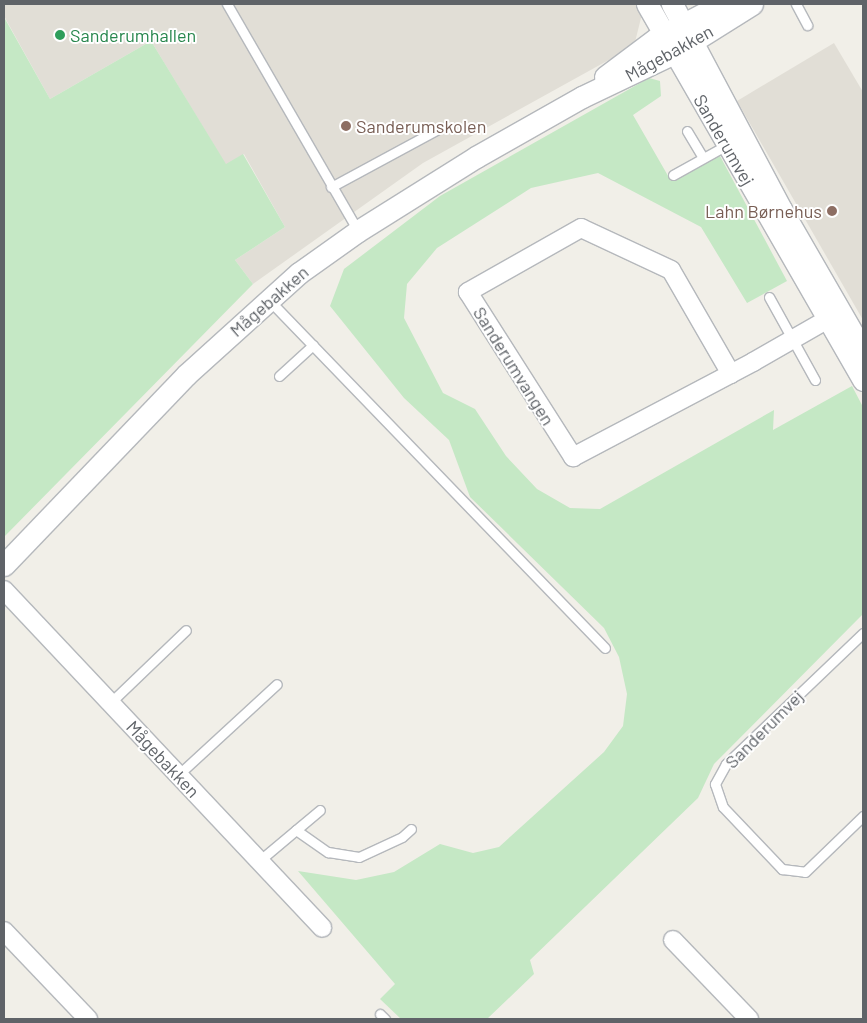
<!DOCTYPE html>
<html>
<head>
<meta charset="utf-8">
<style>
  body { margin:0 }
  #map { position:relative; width:867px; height:1023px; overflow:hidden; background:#f1efe8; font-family:Barlow,sans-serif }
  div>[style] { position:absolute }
  .education>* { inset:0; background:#e1ded6 }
  .green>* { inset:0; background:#c5e8c5 }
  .roads { filter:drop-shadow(1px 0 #b5b8bc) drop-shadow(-1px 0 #b5b8bc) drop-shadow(0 1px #b5b8bc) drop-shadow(0 -1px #b5b8bc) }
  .service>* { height:9px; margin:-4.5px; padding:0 4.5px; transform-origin:4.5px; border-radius:4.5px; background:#fff }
  .minor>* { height:18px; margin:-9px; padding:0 9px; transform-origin:9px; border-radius:9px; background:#fff }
  .tertiary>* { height:21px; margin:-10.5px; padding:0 10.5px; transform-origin:10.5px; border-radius:10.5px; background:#fff }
  .dots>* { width:14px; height:14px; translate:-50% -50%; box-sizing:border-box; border:2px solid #fff; border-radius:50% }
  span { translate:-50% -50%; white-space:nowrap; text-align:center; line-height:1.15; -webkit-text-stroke:4px #fff; paint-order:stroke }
  .leisure-label { font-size:18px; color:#27864d }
  .left { translate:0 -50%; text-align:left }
  .street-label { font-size:18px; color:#5f6368 }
  .education-label { font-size:18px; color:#785e54 }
  .right { translate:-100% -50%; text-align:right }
  .frame { position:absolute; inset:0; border:5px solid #5f6368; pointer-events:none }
</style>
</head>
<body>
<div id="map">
  <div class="education">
    <div style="clip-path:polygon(4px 4px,636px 4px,642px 14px,634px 46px,423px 163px,253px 284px,235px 260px,285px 227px,244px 154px,226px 165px,151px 41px,50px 99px,4px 16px)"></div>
    <div style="clip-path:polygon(834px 43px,863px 92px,863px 320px,737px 101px)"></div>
  </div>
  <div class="green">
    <div style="clip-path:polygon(4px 17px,50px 99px,151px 41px,226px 164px,243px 154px,285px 227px,235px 260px,253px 284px,4px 537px)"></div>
    <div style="clip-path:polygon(649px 78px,660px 81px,661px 96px,633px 115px,671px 181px,720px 156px,787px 281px,747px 303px,701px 227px,598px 173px,531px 188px,437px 248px,407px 284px,404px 318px,443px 393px,475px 409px,506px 456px,537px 489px,570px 508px,600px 509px,774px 410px,773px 430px,852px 386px,863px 407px,863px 614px,714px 764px,698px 798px,530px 960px,534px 974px,487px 1019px,401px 1019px,380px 999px,395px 984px,298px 871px,356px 880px,394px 872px,440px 844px,473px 853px,499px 847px,604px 752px,623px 726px,627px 694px,619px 657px,604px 628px,470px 497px,449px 440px,404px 398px,330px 306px,344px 269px,440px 196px)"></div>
  </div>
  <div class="roads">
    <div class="service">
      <div style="left:227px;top:4px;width:262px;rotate:60deg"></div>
      <div style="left:796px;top:4px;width:24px;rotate:62deg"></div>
      <div style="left:687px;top:131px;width:31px;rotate:59deg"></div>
      <div style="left:673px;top:175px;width:62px;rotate:-29.1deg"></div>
      <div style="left:331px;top:187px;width:124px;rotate:-28.4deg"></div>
      <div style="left:769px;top:297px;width:95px;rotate:61deg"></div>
      <div style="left:268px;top:299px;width:485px;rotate:46deg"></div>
      <div style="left:279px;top:376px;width:46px;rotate:-42.4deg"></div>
      <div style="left:863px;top:633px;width:190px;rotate:136.3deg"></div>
      <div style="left:726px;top:764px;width:23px;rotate:119deg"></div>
      <div style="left:715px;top:784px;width:24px;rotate:71deg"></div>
      <div style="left:723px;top:807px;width:86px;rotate:46.4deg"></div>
      <div style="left:782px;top:869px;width:23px;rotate:7deg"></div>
      <div style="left:805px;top:872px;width:81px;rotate:-44deg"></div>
      <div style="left:110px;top:703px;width:105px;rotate:-43.8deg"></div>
      <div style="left:178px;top:775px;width:134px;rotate:-42.6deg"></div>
      <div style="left:296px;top:830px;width:31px;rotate:-40deg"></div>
      <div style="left:259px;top:861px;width:48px;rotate:-40deg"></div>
      <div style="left:296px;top:830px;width:39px;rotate:35deg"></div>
      <div style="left:328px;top:852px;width:31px;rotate:9deg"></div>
      <div style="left:359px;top:857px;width:47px;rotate:-24.9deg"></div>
      <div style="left:402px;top:837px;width:12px;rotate:-42deg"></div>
      <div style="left:380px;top:1014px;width:7px;rotate:45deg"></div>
    </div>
    <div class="minor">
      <div style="left:731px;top:374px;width:120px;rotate:-120deg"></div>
      <div style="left:671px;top:270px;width:99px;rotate:-155deg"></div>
      <div style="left:581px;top:228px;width:130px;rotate:150.5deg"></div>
      <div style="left:468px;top:292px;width:196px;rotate:57.5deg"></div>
      <div style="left:573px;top:457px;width:204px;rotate:-27.8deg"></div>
      <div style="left:753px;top:362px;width:86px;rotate:-29.8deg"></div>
      <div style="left:4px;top:590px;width:464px;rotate:46.7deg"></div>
      <div style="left:4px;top:931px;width:122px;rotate:46.3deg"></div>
      <div style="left:673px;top:940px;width:110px;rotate:46.1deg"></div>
    </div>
    <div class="tertiary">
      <div style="left:647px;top:4px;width:434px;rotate:60.1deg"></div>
      <div style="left:672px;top:4px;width:232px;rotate:62deg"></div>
      <div style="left:781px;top:209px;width:164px;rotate:60deg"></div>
      <div style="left:605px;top:77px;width:65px;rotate:-36.9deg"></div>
      <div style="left:657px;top:38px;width:73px;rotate:-27.6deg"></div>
      <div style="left:4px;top:565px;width:263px;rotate:-46.2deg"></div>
      <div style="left:186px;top:375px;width:152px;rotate:-42.1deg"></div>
      <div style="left:299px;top:273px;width:72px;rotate:-35.4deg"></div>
      <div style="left:358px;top:231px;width:139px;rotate:-32.1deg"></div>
      <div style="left:476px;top:157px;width:122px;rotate:-29.5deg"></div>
      <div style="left:582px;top:97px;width:102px;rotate:-25.6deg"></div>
      <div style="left:674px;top:53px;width:92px;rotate:-32.1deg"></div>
    </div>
  </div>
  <div class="dots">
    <div style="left:60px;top:35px;background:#2e9e5b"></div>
    <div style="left:346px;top:126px;background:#8d6e63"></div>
    <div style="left:832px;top:211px;background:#8d6e63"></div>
  </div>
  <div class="leisure-label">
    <span class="left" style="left:70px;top:35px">Sanderumhallen</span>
  </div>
  <div class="street-label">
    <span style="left:669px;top:53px;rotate:-29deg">Mågebakken</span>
    <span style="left:724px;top:140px;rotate:60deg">Sanderumvej</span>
    <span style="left:269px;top:301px;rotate:-41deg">Mågebakken</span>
    <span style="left:514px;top:366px;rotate:58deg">Sanderumvangen</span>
    <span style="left:764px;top:729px;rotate:-45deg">Sanderumvej</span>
    <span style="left:163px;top:759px;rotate:47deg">Mågebakken</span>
  </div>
  <div class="education-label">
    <span class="left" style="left:356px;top:126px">Sanderumskolen</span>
    <span class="right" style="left:822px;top:211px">Lahn Børnehus</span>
  </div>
  <div class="frame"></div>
</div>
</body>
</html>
